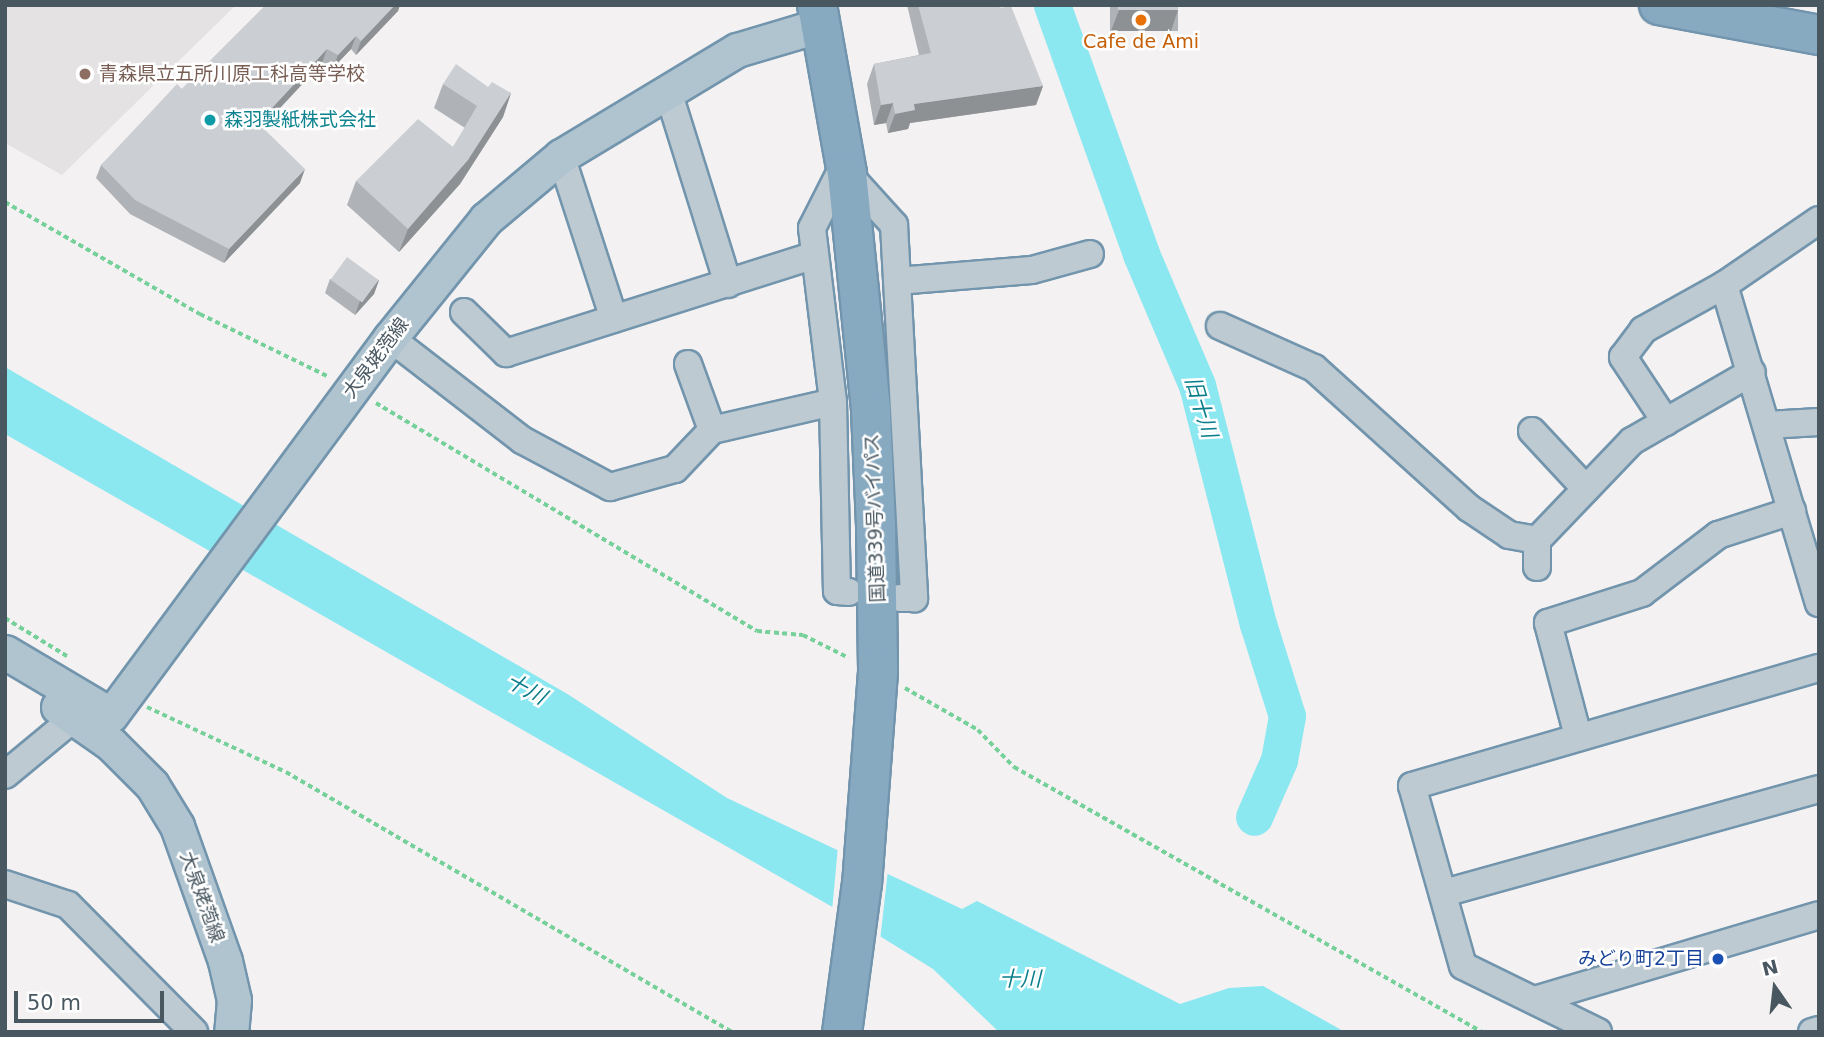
<!DOCTYPE html>
<html>
<head>
<meta charset="utf-8">
<style>
  body { margin:0 }
  #map { position:relative; width:1824px; height:1037px; overflow:hidden; background:#f3f1f1; font-family:"DejaVu Sans","Noto Sans JP",sans-serif }
  div>[style] { position:absolute }
  .education>* { inset:0; background:#e4e2e3 }
  .water>* { inset:0; background:#8be7f0 }
  .pier>* { inset:0; background:#f3f1f1 }
  .river>* { height:37px; margin:-18.5px; padding:0 18.5px; transform-origin:18.5px; border-radius:18.5px; background:#8be7f0 }
  .path>* { height:3.5px; margin-top:-1.75px; transform-origin:0; background:repeating-linear-gradient(90deg,#75d199 0 5px,transparent 0 8.5px) }
  .roads { filter:drop-shadow(2px 0 #7295ad) drop-shadow(-2px 0 #7295ad) drop-shadow(0 2px #7295ad) drop-shadow(0 -2px #7295ad) }
  .minor>* { height:26px; margin:-13px; padding:0 13px; transform-origin:13px; border-radius:13px; background:#becad1 }
  .major>* { height:33px; margin:-16.5px; padding:0 16.5px; transform-origin:16.5px; border-radius:16.5px; background:#b0c4d0 }
  .highway>* { height:38px; margin:-19px; padding:0 19px; transform-origin:19px; border-radius:19px; background:#87aac1 }
  .wall>* { inset:0; background:#afb2b6; transform-origin:0 0 }
  .shaded-wall>* { inset:0; background:#8e9194 }
  .building>* { inset:0; background:#cbcfd4; transform-origin:0 0 }
  .dots>* { width:19px; height:19px; translate:-50% -50%; box-sizing:border-box; border:4px solid #fff; border-radius:50% }
  span { translate:-50% -50%; white-space:nowrap; text-align:center; line-height:1.15; -webkit-text-stroke:5px #fff; paint-order:stroke }
  .food-label { font-size:19px; color:#c56008 }
  .education-label { font-size:19px; color:#785e54 }
  .left { translate:0 -50%; text-align:left }
  .culture-label { font-size:19px; color:#0d838f }
  .street-label { font-size:19px; color:#485760 }
  .transit-label { font-size:19px; color:#164399 }
  .right { translate:-100% -50%; text-align:right }
  .water-label { font-size:21px; color:#0a7f8b; font-style:italic }
  .frame { position:absolute; inset:0; border:7px solid #485760; pointer-events:none }
  .north { position:absolute; left:1740px; top:953px; width:70px; height:70px; -webkit-text-stroke:5px #fff; paint-order:stroke; rotate:346deg; font-size:19px; font-weight:700; line-height:28px; text-align:center; color:#485760 }
  .north::after { content:''; display:block; margin:auto; width:24px; height:32px; background:#485760; clip-path:polygon(50% 0,100% 100%,50% 72%,0 100%) }
  .scale { position:absolute; left:14px; top:991px; width:150px; height:32px; box-sizing:border-box; border:4px solid #485760; border-top:0; padding-left:9px; font-size:21px; line-height:24px; white-space:nowrap; color:#485760; -webkit-text-stroke:5px #fff; paint-order:stroke }
</style>
</head>
<body>
<div id="map">
  <div class="education">
    <div style="clip-path:polygon(5px 5px,236px 5px,62px 175px,5px 143px)"></div>
  </div>
  <div class="water">
    <div style="clip-path:polygon(5px 367px,569px 695px,727px 798px,962px 909px,977px 901px,1180px 1004px,1229px 988px,1263px 986px,1345px 1032px,999px 1032px,933px 969px,836px 909px,5px 434px)"></div>
  </div>
  <div class="pier">
    <div style="clip-path:polygon(838px 846px,888px 870px,880px 941px,832px 911px)"></div>
  </div>
  <div class="river">
    <div style="left:1052px;top:5px;width:264px;rotate:70.3deg"></div>
    <div style="left:1141px;top:254px;width:142px;rotate:66.9deg"></div>
    <div style="left:1197px;top:385px;width:247px;rotate:75.7deg"></div>
    <div style="left:1258px;top:624px;width:96px;rotate:72.5deg"></div>
    <div style="left:1287px;top:716px;width:45px;rotate:100.3deg"></div>
    <div style="left:1279px;top:760px;width:62px;rotate:113.7deg"></div>
  </div>
  <div class="path">
    <div style="left:5px;top:202px;width:225px;rotate:29.9deg"></div>
    <div style="left:200px;top:314px;width:144px;rotate:26deg"></div>
    <div style="left:376px;top:403px;width:444px;rotate:30.9deg"></div>
    <div style="left:757px;top:631px;width:46px;rotate:5deg"></div>
    <div style="left:803px;top:635px;width:51px;rotate:26.6deg"></div>
    <div style="left:5px;top:618px;width:76px;rotate:31.6deg"></div>
    <div style="left:905px;top:688px;width:84px;rotate:29.9deg"></div>
    <div style="left:978px;top:730px;width:52px;rotate:45.8deg"></div>
    <div style="left:1014px;top:767px;width:538px;rotate:29.52deg"></div>
    <div style="left:147px;top:707px;width:153px;rotate:25.1deg"></div>
    <div style="left:286px;top:772px;width:516px;rotate:30.24deg"></div>
  </div>
  <div class="roads">
    <div class="minor">
      <div style="left:668px;top:91px;width:202px;rotate:72.7deg"></div>
      <div style="left:561px;top:156px;width:171px;rotate:72deg"></div>
      <div style="left:845px;top:163px;width:73px;rotate:116.9deg"></div>
      <div style="left:812px;top:228px;width:175px;rotate:83.1deg"></div>
      <div style="left:833px;top:402px;width:189px;rotate:88.8deg"></div>
      <div style="left:837px;top:591px;width:12px;rotate:5deg"></div>
      <div style="left:847px;top:173px;width:70px;rotate:47.9deg"></div>
      <div style="left:894px;top:225px;width:374px;rotate:86.9deg"></div>
      <div style="left:914px;top:598px;width:14px;rotate:180deg"></div>
      <div style="left:1819px;top:220px;width:115px;rotate:145.6deg"></div>
      <div style="left:1724px;top:285px;width:332px;rotate:73.4deg"></div>
      <div style="left:897px;top:281px;width:135px;rotate:-4.7deg"></div>
      <div style="left:1032px;top:270px;width:60px;rotate:-15.4deg"></div>
      <div style="left:464px;top:312px;width:59px;rotate:44.3deg"></div>
      <div style="left:506px;top:353px;width:324px;rotate:-17.6deg"></div>
      <div style="left:1220px;top:326px;width:103px;rotate:24.1deg"></div>
      <div style="left:1314px;top:368px;width:209px;rotate:42.1deg"></div>
      <div style="left:1469px;top:508px;width:48px;rotate:34deg"></div>
      <div style="left:1509px;top:535px;width:28px;rotate:10deg"></div>
      <div style="left:390px;top:338px;width:167px;rotate:37.7deg"></div>
      <div style="left:522px;top:440px;width:100px;rotate:28.1deg"></div>
      <div style="left:610px;top:487px;width:67px;rotate:-15.5deg"></div>
      <div style="left:675px;top:469px;width:54px;rotate:-46.5deg"></div>
      <div style="left:712px;top:430px;width:124px;rotate:-13deg"></div>
      <div style="left:688px;top:364px;width:70px;rotate:70deg"></div>
      <div style="left:1666px;top:422px;width:78px;rotate:-123.5deg"></div>
      <div style="left:1623px;top:357px;width:34px;rotate:-53deg"></div>
      <div style="left:1643px;top:330px;width:93px;rotate:-29.1deg"></div>
      <div style="left:1767px;top:425px;width:52px;rotate:-3.3deg"></div>
      <div style="left:1532px;top:431px;width:79px;rotate:47deg"></div>
      <div style="left:1537px;top:567px;width:27px;rotate:-90deg"></div>
      <div style="left:1537px;top:540px;width:137px;rotate:-46.2deg"></div>
      <div style="left:1632px;top:441px;width:138px;rotate:-29.9deg"></div>
      <div style="left:1578px;top:736px;width:117px;rotate:-104.9deg"></div>
      <div style="left:1548px;top:623px;width:99px;rotate:-17.7deg"></div>
      <div style="left:1642px;top:593px;width:96px;rotate:-37.3deg"></div>
      <div style="left:1718px;top:535px;width:78px;rotate:-18deg"></div>
      <div style="left:5px;top:775px;width:89px;rotate:-39.6deg"></div>
      <div style="left:5px;top:884px;width:66px;rotate:18.4deg"></div>
      <div style="left:68px;top:905px;width:179px;rotate:45.2deg"></div>
      <div style="left:1444px;top:893px;width:389px;rotate:-15.5deg"></div>
      <div style="left:1538px;top:999px;width:293px;rotate:-16.6deg"></div>
      <div style="left:1598px;top:1032px;width:150px;rotate:-153.9deg"></div>
      <div style="left:1463px;top:966px;width:187px;rotate:-105.8deg"></div>
      <div style="left:1412px;top:786px;width:424px;rotate:-16.2deg"></div>
      <div style="left:1812px;top:1032px;width:7px;rotate:-16deg"></div>
    </div>
    <div class="major">
      <div style="left:5px;top:652px;width:123px;rotate:30.7deg"></div>
      <div style="left:111px;top:715px;width:469px;rotate:-53.5deg"></div>
      <div style="left:390px;top:338px;width:153px;rotate:-51.1deg"></div>
      <div style="left:486px;top:219px;width:98px;rotate:-40deg"></div>
      <div style="left:561px;top:156px;width:205px;rotate:-31.1deg"></div>
      <div style="left:737px;top:50px;width:88px;rotate:-16.6deg"></div>
      <div style="left:58px;top:707px;width:65px;rotate:34.9deg"></div>
      <div style="left:111px;top:744px;width:58px;rotate:45deg"></div>
      <div style="left:152px;top:785px;width:48px;rotate:58.6deg"></div>
      <div style="left:177px;top:826px;width:143px;rotate:70.4deg"></div>
      <div style="left:225px;top:961px;width:40px;rotate:77deg"></div>
      <div style="left:234px;top:1000px;width:32px;rotate:95deg"></div>
    </div>
    <div class="highway">
      <div style="left:817px;top:5px;width:171px;rotate:79.9deg"></div>
      <div style="left:847px;top:173px;width:239px;rotate:84.2deg"></div>
      <div style="left:871px;top:411px;width:115px;rotate:87.5deg"></div>
      <div style="left:876px;top:526px;width:146px;rotate:89.2deg"></div>
      <div style="left:878px;top:672px;width:212px;rotate:94.3deg"></div>
      <div style="left:862px;top:883px;width:150px;rotate:97.6deg"></div>
      <div style="left:1659px;top:5px;width:163px;rotate:10.6deg"></div>
    </div>
  </div>
  <div class="wall">
    <div style="clip-path:polygon(266px 5px,400px 5px,398px 11px,356px 55px,351px 49px,333px 68px,322px 63px,262px 127px,300px 183px,224px 263px,130px 214px,96px 178px,101px 165px,182px 89px)"></div>
    <div style="clip-path:polygon(907px 5px,999px 5px,1043px 86px,1036px 105px,910px 123px,908px 129px,888px 133px,886px 123px,874px 125px,867px 84px,874px 64px,919px 55px)"></div>
    <div style="left:1110px;top:5px;width:68px;height:26px"></div>
    <div style="clip-path:polygon(443px 84px,488px 87px,511px 93px,503px 117px,460px 184px,399px 252px,347px 205px,356px 181px,453px 147px,465px 128px,434px 108px)"></div>
    <div style="clip-path:polygon(330px 279px,379px 280px,374px 294px,355px 315px,325px 293px)"></div>
  </div>
  <div class="shaded-wall">
    <div style="clip-path:polygon(395px 5px,400px 5px,398px 11px,356px 55px,361px 41px)"></div>
    <div style="clip-path:polygon(1119px 10px,1178px 10px,1171px 31px,1111px 31px)"></div>
    <div style="clip-path:polygon(356px 36px,351px 49px,333px 68px,338px 55px)"></div>
    <div style="clip-path:polygon(327px 49px,322px 63px,253px 137px,258px 123px)"></div>
    <div style="clip-path:polygon(1043px 86px,1036px 105px,910px 123px,908px 129px,888px 133px,895px 114px,914px 104px)"></div>
    <div style="clip-path:polygon(511px 93px,503px 117px,460px 184px,399px 252px,408px 229px)"></div>
    <div style="clip-path:polygon(893px 103px,886px 123px,874px 125px,881px 105px)"></div>
    <div style="clip-path:polygon(305px 169px,300px 183px,224px 263px,229px 249px)"></div>
    <div style="clip-path:polygon(379px 280px,374px 294px,355px 315px,360px 301px)"></div>
  </div>
  <div class="building">
    <div style="clip-path:polygon(266px 5px,395px 5px,361px 41px,356px 36px,338px 55px,327px 49px,258px 123px,305px 169px,229px 249px,135px 200px,101px 165px,177px 84px,182px 89px)"></div>
    <div style="clip-path:polygon(918px 5px,999px 5px,1000px 8px,1011px 6px,1043px 86px,914px 104px,915px 110px,895px 114px,893px 103px,881px 105px,874px 64px,931px 53px)"></div>
    <div style="left:1118px;top:5px;width:60px;height:5px"></div>
    <div style="clip-path:polygon(456px 64px,488px 87px,492px 82px,511px 93px,468px 160px,408px 229px,356px 181px,418px 119px,453px 147px,477px 106px,443px 84px)"></div>
    <div style="left:347px;top:257px;width:39px;height:28px;rotate:36deg"></div>
  </div>
  <div class="dots">
    <div style="left:1141px;top:20px;background:#e8710a"></div>
    <div style="left:85px;top:74px;background:#8d6e63"></div>
    <div style="left:210px;top:120px;background:#0f9aa8"></div>
    <div style="left:1718px;top:959px;background:#1a4fb4"></div>
  </div>
  <div class="food-label">
    <span style="left:1141px;top:42px">Cafe de Ami</span>
  </div>
  <div class="education-label">
    <span class="left" style="left:99px;top:74px">青森県立五所川原工科高等学校</span>
  </div>
  <div class="culture-label">
    <span class="left" style="left:224px;top:120px">森羽製紙株式会社</span>
  </div>
  <div class="street-label">
    <span style="left:376px;top:358px;rotate:-53deg">大泉姥萢線</span>
    <span style="left:875px;top:518px;rotate:-92deg">国道339号バイパス</span>
    <span style="left:202px;top:897px;rotate:70deg">大泉姥萢線</span>
  </div>
  <div class="transit-label">
    <span class="right" style="left:1704px;top:959px">みどり町2丁目</span>
  </div>
  <div class="water-label">
    <span style="left:1201px;top:407px;rotate:73deg">旧十川</span>
    <span style="left:526px;top:689px;rotate:28deg">十川</span>
    <span style="left:1020px;top:979px">十川</span>
  </div>
  <div class="frame"></div>
  <div class="north">N</div>
  <div class="scale">50 m</div>
</div>
</body>
</html>
